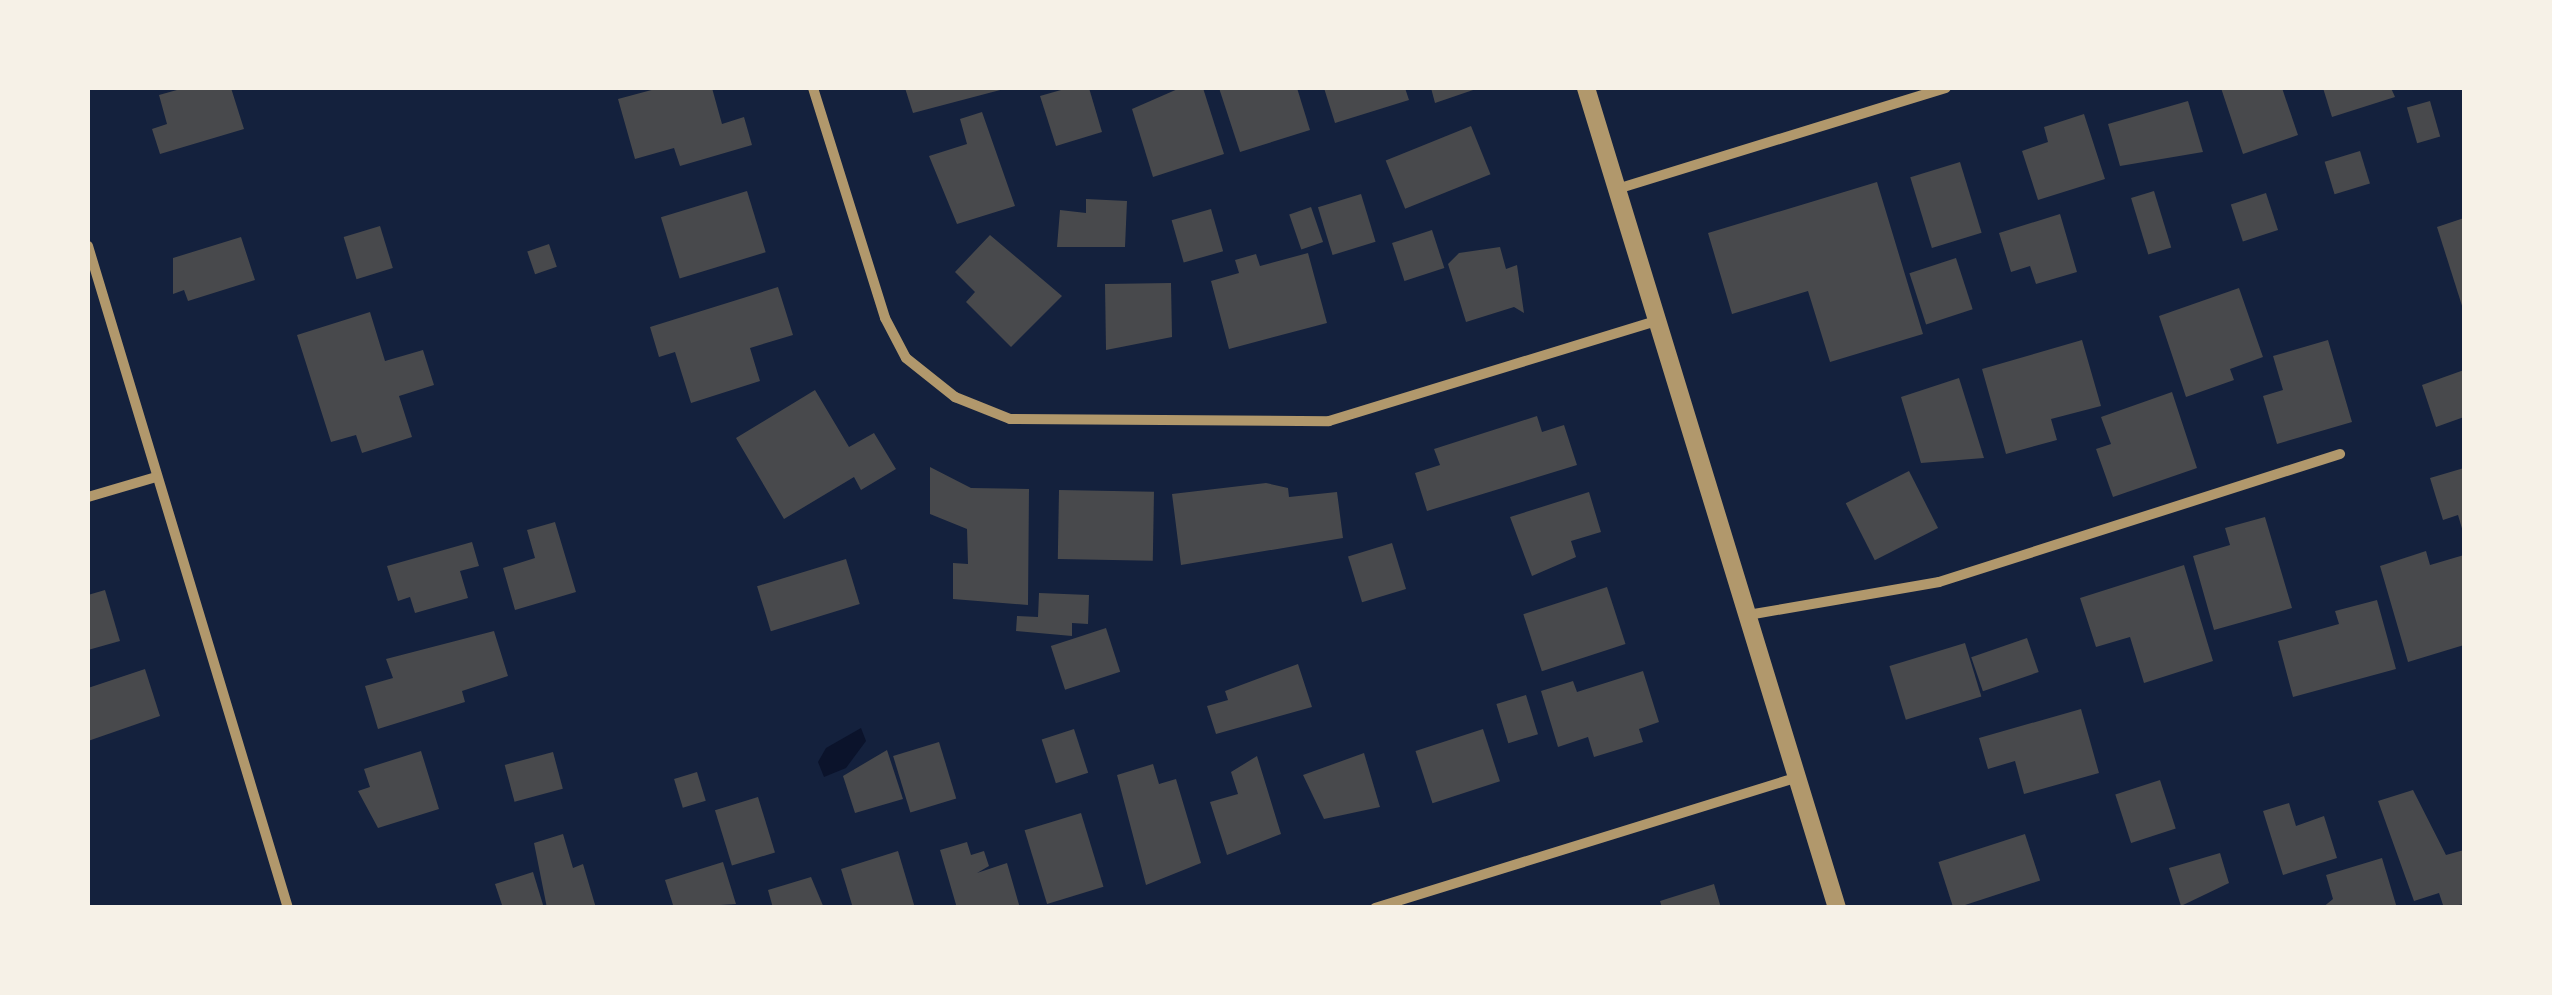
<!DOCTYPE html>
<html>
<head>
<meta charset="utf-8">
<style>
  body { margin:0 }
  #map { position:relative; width:2552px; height:995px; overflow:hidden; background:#14213d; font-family:"Fira Sans",sans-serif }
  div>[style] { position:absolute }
  .water>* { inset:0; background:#0b132b }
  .building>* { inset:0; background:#48494c; transform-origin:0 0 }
  .minor>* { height:10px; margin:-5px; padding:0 5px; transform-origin:5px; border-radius:5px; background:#b1986c }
  .tertiary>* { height:18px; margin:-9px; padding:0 9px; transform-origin:9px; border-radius:9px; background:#b1986c }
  span { translate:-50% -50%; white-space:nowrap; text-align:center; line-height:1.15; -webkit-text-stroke:9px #f6f1e7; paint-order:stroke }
  .frame { position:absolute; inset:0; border:90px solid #f6f1e7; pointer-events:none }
</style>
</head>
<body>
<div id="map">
  <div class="water">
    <div style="clip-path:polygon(861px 728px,866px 741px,846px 768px,824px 777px,818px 762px,826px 748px)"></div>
  </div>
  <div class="building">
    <div style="clip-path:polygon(184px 88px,231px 88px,244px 129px,160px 154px,152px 129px,167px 124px,159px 95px)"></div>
    <div style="clip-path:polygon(659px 88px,712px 88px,722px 124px,744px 117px,752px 145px,680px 166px,674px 148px,635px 159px,618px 99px)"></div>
    <div style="clip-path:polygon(905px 88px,1004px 88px,1004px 89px,913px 113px)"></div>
    <div style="clip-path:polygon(1068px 88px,1089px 88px,1102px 132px,1056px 146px,1040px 96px)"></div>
    <div style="clip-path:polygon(1180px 88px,1203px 88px,1224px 154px,1153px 177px,1132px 109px)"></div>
    <div style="clip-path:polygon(1219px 88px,1297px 88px,1310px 130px,1240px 152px)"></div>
    <div style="clip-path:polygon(1324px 88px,1405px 88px,1409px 100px,1335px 123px)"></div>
    <div style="clip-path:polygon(1431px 88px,1479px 88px,1435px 103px)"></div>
    <div style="clip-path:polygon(2221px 88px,2282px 88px,2298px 135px,2243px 154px)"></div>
    <div style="clip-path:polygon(2323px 88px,2391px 88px,2395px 97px,2332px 117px)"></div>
    <div style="clip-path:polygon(2188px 101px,2203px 152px,2120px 166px,2108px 124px)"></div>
    <div style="left:2430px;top:101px;width:37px;height:24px;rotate:74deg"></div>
    <div style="clip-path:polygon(982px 112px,1015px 206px,957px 224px,929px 156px,967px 144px,960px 119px)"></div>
    <div style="clip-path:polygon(2084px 114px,2105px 179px,2038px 200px,2022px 151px,2048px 142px,2044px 127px)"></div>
    <div style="left:1471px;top:126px;width:52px;height:92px;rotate:68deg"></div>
    <div style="left:2360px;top:151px;width:34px;height:37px;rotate:73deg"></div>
    <div style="left:1960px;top:162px;width:74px;height:52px;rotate:73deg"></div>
    <div style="clip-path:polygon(1877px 182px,1923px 334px,1830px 362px,1808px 291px,1732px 314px,1708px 233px)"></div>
    <div style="left:747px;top:191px;width:64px;height:90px;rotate:73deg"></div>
    <div style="left:2154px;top:191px;width:59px;height:24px;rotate:73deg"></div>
    <div style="left:2266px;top:193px;width:39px;height:37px;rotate:72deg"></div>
    <div style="left:1361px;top:194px;width:50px;height:45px;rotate:73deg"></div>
    <div style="clip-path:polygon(1086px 199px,1127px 201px,1125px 247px,1057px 247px,1060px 210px,1086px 213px)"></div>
    <div style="left:1311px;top:207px;width:37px;height:23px;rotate:71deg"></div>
    <div style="left:1211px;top:209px;width:44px;height:41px;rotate:74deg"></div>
    <div style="clip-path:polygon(2060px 214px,2077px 272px,2036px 284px,2030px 266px,2011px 272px,1999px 233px)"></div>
    <div style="clip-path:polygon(2464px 218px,2464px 312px,2437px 227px)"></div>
    <div style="left:380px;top:226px;width:44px;height:38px;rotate:73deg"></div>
    <div style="left:1432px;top:230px;width:40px;height:42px;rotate:72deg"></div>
    <div style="clip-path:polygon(990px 235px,1062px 296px,1011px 347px,966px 302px,975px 292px,955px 272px)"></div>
    <div style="clip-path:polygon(241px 237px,255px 280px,188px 301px,184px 290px,173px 294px,173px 258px)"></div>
    <div style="left:549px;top:244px;width:24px;height:23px;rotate:71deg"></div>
    <div style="clip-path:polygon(1500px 247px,1506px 269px,1517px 265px,1524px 313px,1514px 307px,1466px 322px,1448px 264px,1459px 253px)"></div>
    <div style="clip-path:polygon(1308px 253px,1327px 323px,1229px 349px,1211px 281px,1239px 273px,1235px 260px,1256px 254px,1260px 266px)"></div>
    <div style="left:1956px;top:258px;width:54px;height:49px;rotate:72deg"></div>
    <div style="clip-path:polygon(1171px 283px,1172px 337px,1106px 350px,1105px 284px)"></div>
    <div style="clip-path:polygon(778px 287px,793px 335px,750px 348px,760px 381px,691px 403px,675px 352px,659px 357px,650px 327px)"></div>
    <div style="clip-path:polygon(2239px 288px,2263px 357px,2230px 369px,2234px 380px,2186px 397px,2159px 316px)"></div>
    <div style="clip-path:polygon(370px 312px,385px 361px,423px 350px,434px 385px,399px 396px,412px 437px,362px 453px,356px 435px,331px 442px,297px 335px)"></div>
    <div style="clip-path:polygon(2082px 340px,2101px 406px,2051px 419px,2057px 440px,2006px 454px,1982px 369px)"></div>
    <div style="clip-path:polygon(2328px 340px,2352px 422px,2277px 444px,2263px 396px,2283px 390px,2273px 356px)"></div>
    <div style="clip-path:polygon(2464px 370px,2464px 417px,2436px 427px,2422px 385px)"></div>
    <div style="clip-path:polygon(1959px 378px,1984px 458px,1921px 463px,1901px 397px)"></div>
    <div style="clip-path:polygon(815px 390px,849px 447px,874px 433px,896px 469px,861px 490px,854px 477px,784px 519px,736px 438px)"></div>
    <div style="clip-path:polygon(2172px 392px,2197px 468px,2113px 497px,2096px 449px,2111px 444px,2101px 417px)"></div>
    <div style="clip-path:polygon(1537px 416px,1542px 432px,1564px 425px,1577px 465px,1427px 511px,1415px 473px,1440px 465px,1434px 449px)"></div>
    <div style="clip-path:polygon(930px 467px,971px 488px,1029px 489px,1028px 605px,953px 599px,953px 563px,968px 564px,967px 529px,930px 514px)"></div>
    <div style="clip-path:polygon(2464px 468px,2464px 532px,2463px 532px,2458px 515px,2443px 520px,2430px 478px)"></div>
    <div style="left:1909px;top:471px;width:64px;height:71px;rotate:63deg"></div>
    <div style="clip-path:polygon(1266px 483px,1288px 488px,1289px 497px,1337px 492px,1343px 538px,1181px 565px,1172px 494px)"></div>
    <div style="left:1059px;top:490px;width:95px;height:69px;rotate:1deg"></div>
    <div style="clip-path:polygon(1589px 492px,1601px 532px,1571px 541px,1576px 557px,1532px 576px,1510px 517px)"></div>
    <div style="clip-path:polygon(2265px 517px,2292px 608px,2214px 630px,2193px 556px,2230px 545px,2225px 528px)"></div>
    <div style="clip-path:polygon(555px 522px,576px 592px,515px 610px,503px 568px,535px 558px,527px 530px)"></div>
    <div style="clip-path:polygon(472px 542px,479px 566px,460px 571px,468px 598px,415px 613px,410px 597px,398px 601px,387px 566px)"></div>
    <div style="left:1392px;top:543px;width:48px;height:46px;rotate:73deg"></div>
    <div style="clip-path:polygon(2426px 551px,2430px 565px,2464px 555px,2464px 645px,2408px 662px,2380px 566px)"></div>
    <div style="left:846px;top:559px;width:47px;height:93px;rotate:73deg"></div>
    <div style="clip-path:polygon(2184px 565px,2213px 661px,2144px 683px,2130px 637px,2096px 647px,2080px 598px)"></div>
    <div style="left:1607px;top:587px;width:60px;height:88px;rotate:72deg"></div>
    <div style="clip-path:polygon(105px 590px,120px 641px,88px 650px,88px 595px)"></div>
    <div style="clip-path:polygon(1039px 593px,1089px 595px,1088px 624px,1072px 623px,1072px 636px,1016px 631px,1017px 616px,1038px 617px)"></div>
    <div style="clip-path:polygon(2377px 600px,2396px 669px,2293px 697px,2278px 641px,2339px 624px,2335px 611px)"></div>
    <div style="left:1106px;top:628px;width:46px;height:58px;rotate:72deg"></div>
    <div style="clip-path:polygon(494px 631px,508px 676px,462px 691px,465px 702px,378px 729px,365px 686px,393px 678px,386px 659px)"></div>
    <div style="left:2027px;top:638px;width:36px;height:59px;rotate:71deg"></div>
    <div style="left:1965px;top:643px;width:56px;height:79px;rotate:73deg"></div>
    <div style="clip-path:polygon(1298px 664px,1312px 707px,1216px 734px,1207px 706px,1228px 700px,1225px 691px)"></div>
    <div style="clip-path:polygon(145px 669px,160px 716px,88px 741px,88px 688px)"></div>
    <div style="clip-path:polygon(1643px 671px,1659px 722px,1639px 729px,1643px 742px,1594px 757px,1588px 737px,1558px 747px,1541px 691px,1573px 681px,1577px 692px)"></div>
    <div style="left:1526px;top:695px;width:41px;height:31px;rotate:73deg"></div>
    <div style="clip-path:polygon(2081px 709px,2099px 773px,2024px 794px,2015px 761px,1988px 769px,1979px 738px)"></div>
    <div style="left:1074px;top:729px;width:46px;height:34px;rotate:72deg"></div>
    <div style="left:1483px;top:729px;width:55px;height:71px;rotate:72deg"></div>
    <div style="left:939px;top:742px;width:59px;height:48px;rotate:73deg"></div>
    <div style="clip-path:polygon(887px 750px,903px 799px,855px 813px,843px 776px)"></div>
    <div style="clip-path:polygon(421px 751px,439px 809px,378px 828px,358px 791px,370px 787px,364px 769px)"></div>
    <div style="left:553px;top:752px;width:38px;height:50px;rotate:75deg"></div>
    <div style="clip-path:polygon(1364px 753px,1380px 807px,1324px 819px,1303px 775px)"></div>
    <div style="clip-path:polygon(1257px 756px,1281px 834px,1227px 855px,1210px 802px,1238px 794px,1231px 772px)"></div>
    <div style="clip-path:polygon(1153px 764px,1159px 784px,1176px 779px,1201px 863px,1146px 885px,1117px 775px)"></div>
    <div style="left:697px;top:772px;width:30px;height:24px;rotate:73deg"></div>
    <div style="left:2160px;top:780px;width:51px;height:47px;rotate:72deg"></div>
    <div style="clip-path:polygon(2413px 790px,2446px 855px,2464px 850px,2464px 904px,2444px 908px,2439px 893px,2414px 901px,2378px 801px)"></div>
    <div style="left:758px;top:797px;width:58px;height:45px;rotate:73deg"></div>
    <div style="clip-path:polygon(2289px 803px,2296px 826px,2324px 816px,2337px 858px,2283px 875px,2263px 811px)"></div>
    <div style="left:1081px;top:813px;width:77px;height:59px;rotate:73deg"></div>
    <div style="clip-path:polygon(563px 834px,573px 868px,583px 864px,596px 908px,547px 908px,534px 843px)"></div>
    <div style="left:2025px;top:834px;width:49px;height:91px;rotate:72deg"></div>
    <div style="clip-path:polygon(967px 842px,971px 855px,984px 851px,989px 866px,977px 873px,1007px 863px,1020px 908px,957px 908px,940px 850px)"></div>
    <div style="clip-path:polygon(898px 851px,915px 908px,853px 908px,841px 869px)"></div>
    <div style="clip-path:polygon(2220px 853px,2229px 883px,2181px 906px,2169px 868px)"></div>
    <div style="clip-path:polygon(2382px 858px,2397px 908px,2322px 908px,2333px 899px,2326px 875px)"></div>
    <div style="clip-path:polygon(723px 862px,736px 904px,674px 908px,665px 880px)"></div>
    <div style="clip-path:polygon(533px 872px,544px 908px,503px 908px,495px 884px)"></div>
    <div style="clip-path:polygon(811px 877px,824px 908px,773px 908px,768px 890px)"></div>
    <div style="clip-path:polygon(1714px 884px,1721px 908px,1662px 908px,1660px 901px)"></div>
  </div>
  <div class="minor">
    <div style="left:813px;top:88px;width:241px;rotate:72.6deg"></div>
    <div style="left:885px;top:318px;width:45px;rotate:62.3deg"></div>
    <div style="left:906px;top:358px;width:63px;rotate:38.5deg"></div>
    <div style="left:955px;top:397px;width:59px;rotate:21.8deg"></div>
    <div style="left:1010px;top:419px;width:319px;rotate:0.4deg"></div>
    <div style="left:1329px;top:421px;width:345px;rotate:-17deg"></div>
    <div style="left:1617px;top:189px;width:344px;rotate:-17.1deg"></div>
    <div style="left:88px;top:246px;width:692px;rotate:73.19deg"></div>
    <div style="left:88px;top:497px;width:71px;rotate:-16.4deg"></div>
    <div style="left:1748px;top:615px;width:194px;rotate:-9.8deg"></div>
    <div style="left:1939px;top:582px;width:421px;rotate:-17.7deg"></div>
    <div style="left:1375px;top:908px;width:443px;rotate:-17.2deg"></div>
  </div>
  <div class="tertiary">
    <div style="left:1586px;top:88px;width:858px;rotate:72.98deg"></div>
  </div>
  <div class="frame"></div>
</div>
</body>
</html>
